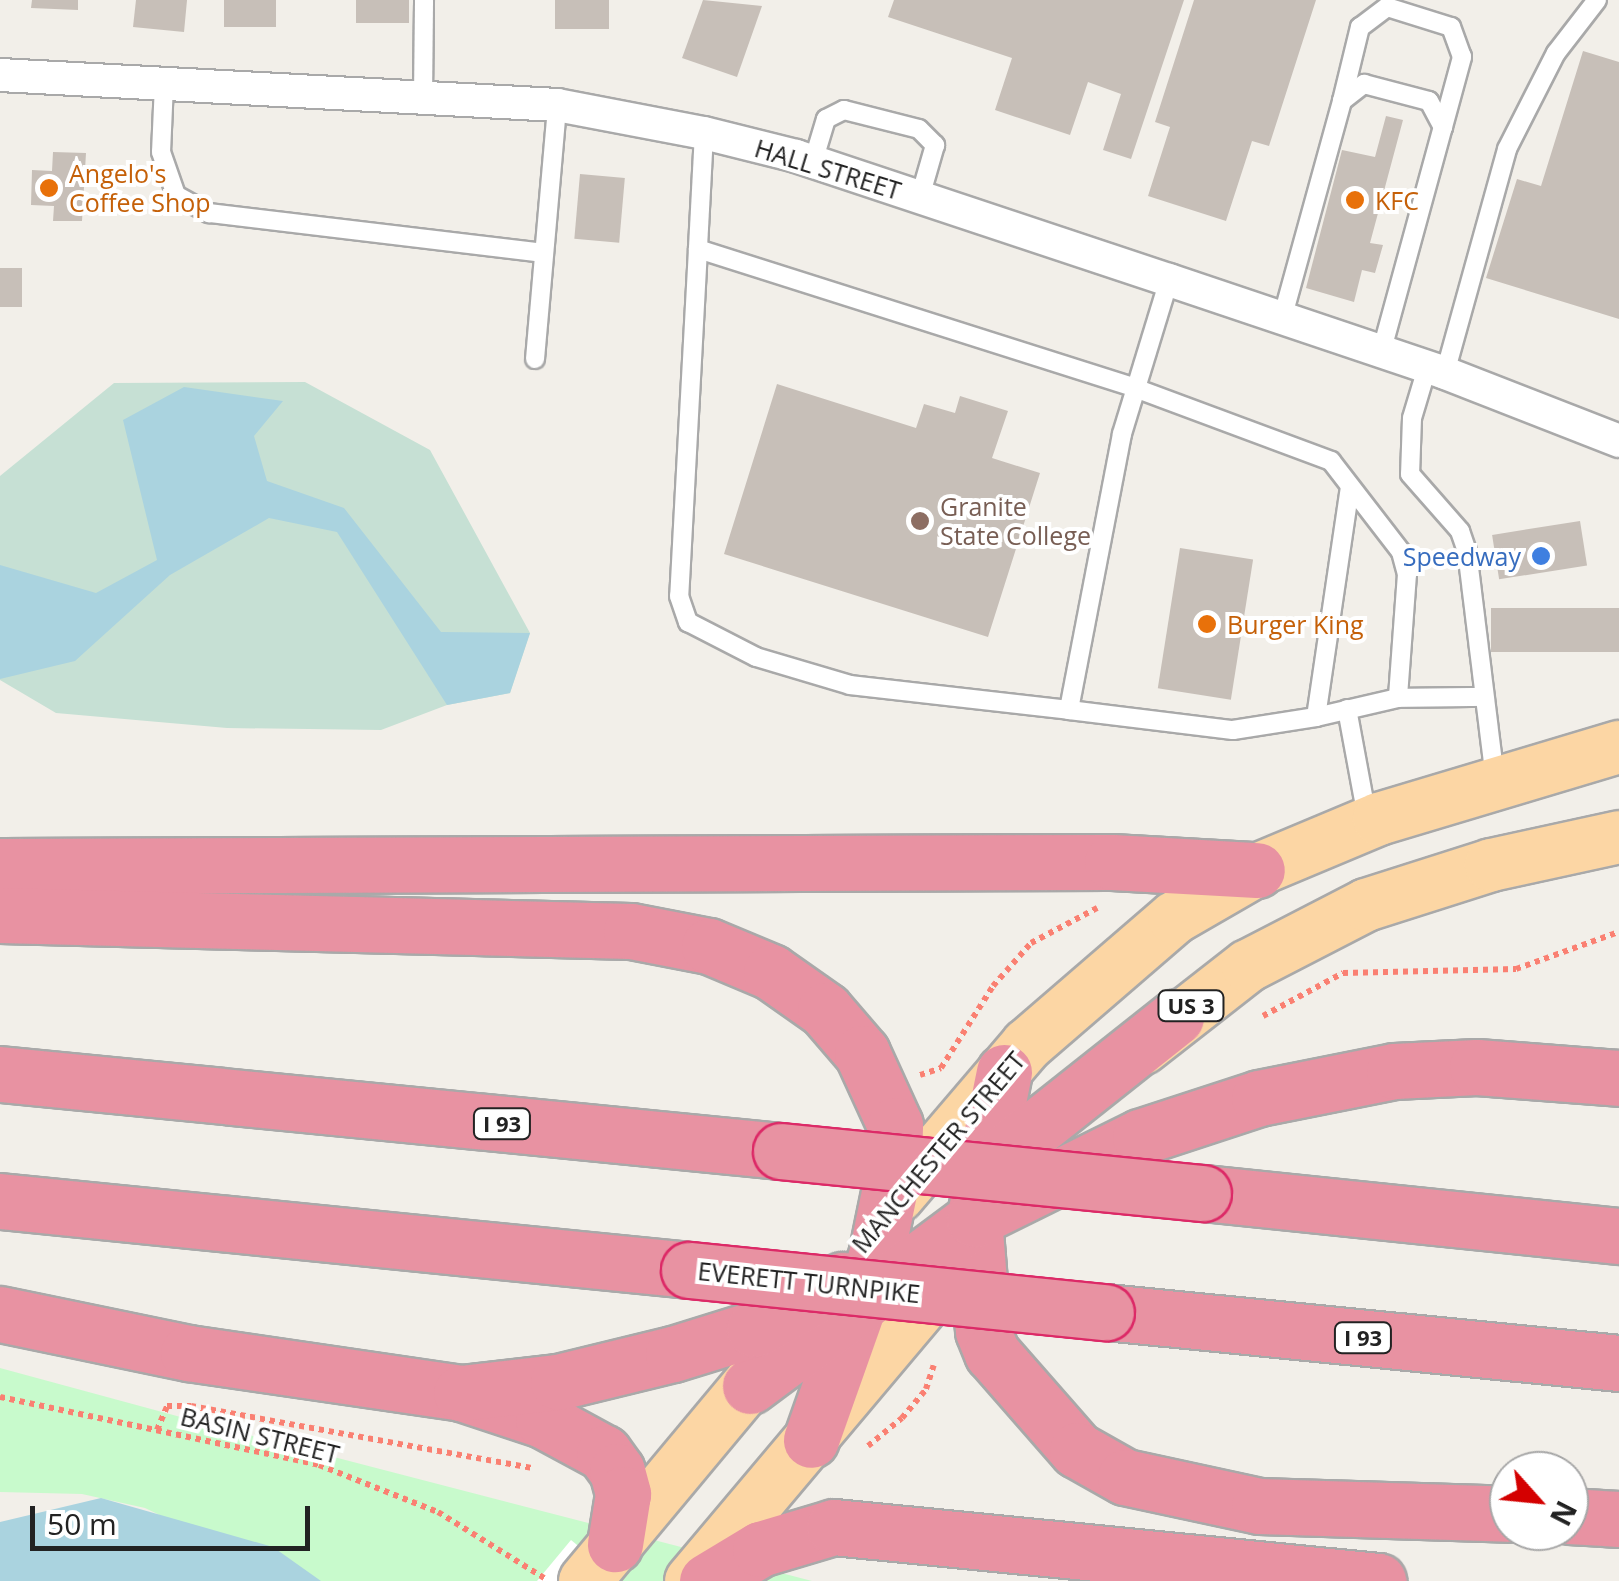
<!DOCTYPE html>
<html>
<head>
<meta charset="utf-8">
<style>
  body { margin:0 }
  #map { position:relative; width:1619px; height:1581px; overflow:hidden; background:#f2efe9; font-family:"Open Sans",sans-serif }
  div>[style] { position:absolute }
  .wetland>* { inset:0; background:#c6e0d4 }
  .park>* { inset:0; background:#c8facc }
  .water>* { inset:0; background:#aad3df }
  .pier>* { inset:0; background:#fff }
  .building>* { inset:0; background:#c7bfb8; transform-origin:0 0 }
  .path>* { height:6px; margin-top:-3px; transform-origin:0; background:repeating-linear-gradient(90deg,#fa8072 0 5px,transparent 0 10px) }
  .roads { filter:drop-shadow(2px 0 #a9a9a9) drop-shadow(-2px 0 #a9a9a9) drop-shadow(0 2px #a9a9a9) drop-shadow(0 -2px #a9a9a9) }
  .lane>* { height:18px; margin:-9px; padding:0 9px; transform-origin:9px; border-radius:9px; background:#fff }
  .street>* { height:32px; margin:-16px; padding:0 16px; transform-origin:16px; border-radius:16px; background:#fff }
  .primary>* { height:52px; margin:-26px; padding:0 26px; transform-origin:26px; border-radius:26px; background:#fcd6a4 }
  .highway>* { height:55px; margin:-27.5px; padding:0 27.5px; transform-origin:27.5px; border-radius:27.5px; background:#e892a2 }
  .bridges { filter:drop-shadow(2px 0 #dc2a67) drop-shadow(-2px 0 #dc2a67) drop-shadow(0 2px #dc2a67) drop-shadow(0 -2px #dc2a67) }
  .highway-bridge>* { height:55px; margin:-27.5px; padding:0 27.5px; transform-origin:27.5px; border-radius:27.5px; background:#e892a2 }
  .dots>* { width:28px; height:28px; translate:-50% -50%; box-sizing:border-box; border:5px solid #fff; border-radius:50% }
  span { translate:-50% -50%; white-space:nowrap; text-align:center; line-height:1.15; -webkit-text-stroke:8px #fff; paint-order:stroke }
  .shield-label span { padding:2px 8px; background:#fff; border:2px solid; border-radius:8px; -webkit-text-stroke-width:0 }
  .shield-label { font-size:22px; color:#222; font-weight:700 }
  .street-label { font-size:25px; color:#222 }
  .food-label { font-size:25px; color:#c56008 }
  .left { translate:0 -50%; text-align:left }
  .education-label { font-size:25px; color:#785e54 }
  .shop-label { font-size:25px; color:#366cbe }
  .right { translate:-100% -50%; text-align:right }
  .north { position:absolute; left:1489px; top:1451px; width:100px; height:100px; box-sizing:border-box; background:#fff; border:2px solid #a7a7a7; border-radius:50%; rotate:117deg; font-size:28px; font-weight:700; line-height:40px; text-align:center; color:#222 }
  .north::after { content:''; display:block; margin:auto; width:35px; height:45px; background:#d40000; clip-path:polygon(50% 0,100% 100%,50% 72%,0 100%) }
  .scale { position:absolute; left:30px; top:1506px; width:280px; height:45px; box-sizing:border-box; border:5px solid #222; border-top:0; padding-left:12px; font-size:30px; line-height:35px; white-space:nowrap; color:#222; -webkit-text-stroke:8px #fff; paint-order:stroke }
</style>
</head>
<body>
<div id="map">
  <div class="wetland">
    <div style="clip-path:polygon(305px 382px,430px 450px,530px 633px,510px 693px,447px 705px,381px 730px,227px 728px,56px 713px,0 680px,0 476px,114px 383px)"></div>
  </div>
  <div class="park">
    <div style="clip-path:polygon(0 1368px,199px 1422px,812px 1581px,297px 1581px,145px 1508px,82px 1494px,0 1492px)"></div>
  </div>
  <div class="water">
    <div style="clip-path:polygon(184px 387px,283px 401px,254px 436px,267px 481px,344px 508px,441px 632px,530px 633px,510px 693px,447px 705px,337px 532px,269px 518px,170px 575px,75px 661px,0 679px,0 565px,96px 593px,157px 560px,123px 420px)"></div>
    <div style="clip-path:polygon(101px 1498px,273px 1547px,321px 1581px,0 1581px,0 1522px)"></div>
  </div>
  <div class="pier">
    <div style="clip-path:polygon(571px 1540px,621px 1581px,537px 1581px)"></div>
  </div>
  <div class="building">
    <div style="clip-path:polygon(32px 0,78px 0,78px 10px,31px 8px)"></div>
    <div style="clip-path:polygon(136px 0,187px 0,184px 32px,133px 27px)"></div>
    <div style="left:224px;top:0;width:52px;height:27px"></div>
    <div style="left:356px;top:0;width:53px;height:23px"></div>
    <div style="left:555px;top:0;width:54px;height:29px"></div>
    <div style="clip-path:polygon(703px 0,762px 6px,737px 77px,682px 58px)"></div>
    <div style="clip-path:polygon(894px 0,1184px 0,1131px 159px,1103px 150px,1121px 94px,1088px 82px,1070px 135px,995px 110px,1012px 58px,888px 17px)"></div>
    <div style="clip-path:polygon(1194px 0,1316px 0,1269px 146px,1252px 141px,1226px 221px,1148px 196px,1170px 127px,1155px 122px)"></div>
    <div style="clip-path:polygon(1583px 51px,1619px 62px,1619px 319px,1486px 278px,1517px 179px,1541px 186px)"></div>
    <div style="clip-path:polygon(1386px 116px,1403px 120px,1370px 243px,1383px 245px,1375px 273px,1362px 270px,1354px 302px,1306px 288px,1342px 150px,1375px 157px)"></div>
    <div style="clip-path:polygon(53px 152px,86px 153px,82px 221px,53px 221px,54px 206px,31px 205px,32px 170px,52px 171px)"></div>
    <div style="left:580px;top:174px;width:45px;height:65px;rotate:5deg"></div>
    <div style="left:0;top:268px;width:22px;height:39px"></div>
    <div style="clip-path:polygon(777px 384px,916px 428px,924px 404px,955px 413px,960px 396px,1008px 411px,992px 458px,1040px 473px,988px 637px,724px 554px)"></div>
    <div style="left:1580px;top:521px;width:45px;height:89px;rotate:81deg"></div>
    <div style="left:1180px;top:548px;width:74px;height:142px;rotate:9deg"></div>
    <div style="left:1619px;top:608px;width:44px;height:128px;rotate:90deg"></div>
  </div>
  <div class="path">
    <div style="left:1263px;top:1016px;width:91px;rotate:-28.3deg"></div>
    <div style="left:1343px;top:973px;width:173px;rotate:-1.3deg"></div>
    <div style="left:1516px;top:969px;width:109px;rotate:-19.8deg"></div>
    <div style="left:920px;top:1075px;width:22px;rotate:-18deg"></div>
    <div style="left:941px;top:1068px;width:97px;rotate:-57.6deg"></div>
    <div style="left:993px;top:986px;width:57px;rotate:-48.5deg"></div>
    <div style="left:1031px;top:943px;width:75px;rotate:-27.9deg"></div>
    <div style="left:0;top:1397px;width:326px;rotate:12deg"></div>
    <div style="left:319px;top:1465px;width:128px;rotate:21.6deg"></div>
    <div style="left:438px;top:1512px;width:125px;rotate:31.9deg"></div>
    <div style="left:157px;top:1430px;width:26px;rotate:-67deg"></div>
    <div style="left:167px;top:1406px;width:24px"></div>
    <div style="left:191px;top:1406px;width:346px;rotate:10.3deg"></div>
    <div style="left:868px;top:1446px;width:44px;rotate:-39.5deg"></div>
    <div style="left:902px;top:1418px;width:38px;rotate:-50deg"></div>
    <div style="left:926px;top:1389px;width:25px;rotate:-72deg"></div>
  </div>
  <div class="roads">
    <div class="lane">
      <div style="left:164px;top:84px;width:68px;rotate:92.5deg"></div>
      <div style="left:161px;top:152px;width:46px;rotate:70.8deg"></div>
      <div style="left:176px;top:195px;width:38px;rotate:29deg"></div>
      <div style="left:209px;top:213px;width:337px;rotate:6.8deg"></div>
      <div style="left:423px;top:98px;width:98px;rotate:-89.4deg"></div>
      <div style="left:704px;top:133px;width:116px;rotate:93deg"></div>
      <div style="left:698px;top:249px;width:459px;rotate:17.6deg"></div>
      <div style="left:1135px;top:388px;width:209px;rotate:20.4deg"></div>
      <div style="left:1331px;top:461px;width:115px;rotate:52.4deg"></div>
      <div style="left:1401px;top:552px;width:23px;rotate:75deg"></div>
      <div style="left:1407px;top:574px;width:124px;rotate:94.2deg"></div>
      <div style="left:813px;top:162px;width:45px;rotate:-73.2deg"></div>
      <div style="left:826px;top:119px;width:20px;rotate:-27deg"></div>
      <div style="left:844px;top:110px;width:77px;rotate:14.2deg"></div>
      <div style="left:919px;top:129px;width:23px;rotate:45deg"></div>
      <div style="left:935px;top:145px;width:54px;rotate:106.1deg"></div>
      <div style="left:698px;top:249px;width:348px;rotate:93.1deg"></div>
      <div style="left:679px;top:596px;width:28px;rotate:71deg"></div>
      <div style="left:688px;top:622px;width:76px;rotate:27.2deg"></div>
      <div style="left:756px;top:657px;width:98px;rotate:16.6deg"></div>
      <div style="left:850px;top:685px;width:220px;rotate:6.5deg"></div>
      <div style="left:1169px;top:280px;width:161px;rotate:107deg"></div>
      <div style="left:1122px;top:434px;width:281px;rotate:100.9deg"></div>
      <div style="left:1069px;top:710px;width:165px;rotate:7deg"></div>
      <div style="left:1233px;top:730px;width:84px;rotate:-8.9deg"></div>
      <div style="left:1316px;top:717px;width:233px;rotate:-81.6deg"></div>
      <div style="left:1282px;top:319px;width:226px;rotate:-74.6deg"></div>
      <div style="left:1381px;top:353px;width:234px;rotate:-74.7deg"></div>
      <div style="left:1443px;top:127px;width:73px;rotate:-74.8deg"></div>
      <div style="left:1462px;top:57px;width:32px;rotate:-110deg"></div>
      <div style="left:1451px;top:27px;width:67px;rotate:-162.6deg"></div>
      <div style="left:1387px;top:7px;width:34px;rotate:143deg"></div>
      <div style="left:1360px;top:27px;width:76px;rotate:103.7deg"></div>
      <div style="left:1342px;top:101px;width:28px;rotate:-38deg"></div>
      <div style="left:1364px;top:84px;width:67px;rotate:14.7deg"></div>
      <div style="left:1429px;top:101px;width:30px;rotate:62deg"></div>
      <div style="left:535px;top:359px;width:255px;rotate:-85deg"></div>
      <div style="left:1427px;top:368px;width:52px;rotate:106.7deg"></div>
      <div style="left:1412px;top:418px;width:56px;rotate:92deg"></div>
      <div style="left:1410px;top:474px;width:76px;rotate:48.7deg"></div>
      <div style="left:1460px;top:531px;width:21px;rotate:71deg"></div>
      <div style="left:1467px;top:551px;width:229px;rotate:83deg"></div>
      <div style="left:1445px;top:373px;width:232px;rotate:-74.5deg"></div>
      <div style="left:1507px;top:149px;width:108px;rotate:-63deg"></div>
      <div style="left:1556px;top:53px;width:67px;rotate:-52.3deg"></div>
      <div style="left:1347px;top:709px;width:110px;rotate:79.5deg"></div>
      <div style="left:1316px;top:717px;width:84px;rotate:-13deg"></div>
      <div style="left:1398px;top:698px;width:85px;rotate:-0.7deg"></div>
    </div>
    <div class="street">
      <div style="left:0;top:75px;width:558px;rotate:3.08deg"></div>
      <div style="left:557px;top:105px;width:150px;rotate:10.8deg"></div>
      <div style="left:704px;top:133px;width:95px;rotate:14deg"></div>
      <div style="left:796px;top:156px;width:393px;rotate:18.4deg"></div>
      <div style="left:1169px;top:280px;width:291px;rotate:18.6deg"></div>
      <div style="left:1445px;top:373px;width:187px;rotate:21.3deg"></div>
    </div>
    <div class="primary">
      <div style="left:1143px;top:1048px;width:133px;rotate:-38deg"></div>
      <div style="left:1248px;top:966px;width:133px;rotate:-27.3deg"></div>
      <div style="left:1366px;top:905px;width:131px;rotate:-17.7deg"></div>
      <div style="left:1491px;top:865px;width:131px;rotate:-12.3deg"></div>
      <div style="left:898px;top:1196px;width:199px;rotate:-49.5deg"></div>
      <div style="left:1027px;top:1045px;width:194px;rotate:-40.8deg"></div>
      <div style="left:1174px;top:918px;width:96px;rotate:-30deg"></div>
      <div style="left:1257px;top:870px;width:132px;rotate:-22.7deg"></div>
      <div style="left:1379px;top:819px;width:251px;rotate:-16.7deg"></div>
      <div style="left:585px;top:1581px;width:298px;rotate:-50.2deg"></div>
      <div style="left:691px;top:1581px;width:412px;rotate:-49.9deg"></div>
    </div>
    <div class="highway">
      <div style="left:0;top:866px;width:1112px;rotate:-0.21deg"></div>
      <div style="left:1112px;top:862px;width:145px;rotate:3.2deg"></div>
      <div style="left:0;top:915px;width:631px;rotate:1.45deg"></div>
      <div style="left:631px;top:931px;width:79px;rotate:10.9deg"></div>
      <div style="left:709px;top:946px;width:67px;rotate:22.8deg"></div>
      <div style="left:771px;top:972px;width:66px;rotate:35.1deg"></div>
      <div style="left:825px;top:1010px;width:57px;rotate:49.3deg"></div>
      <div style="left:862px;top:1053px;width:79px;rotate:65.4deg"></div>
      <div style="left:895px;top:1125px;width:43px;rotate:91.3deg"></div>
      <div style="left:894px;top:1168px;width:90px;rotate:101.6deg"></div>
      <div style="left:876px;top:1256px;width:195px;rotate:109.5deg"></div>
      <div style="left:1004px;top:1072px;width:150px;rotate:101.5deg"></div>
      <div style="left:974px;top:1219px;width:112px;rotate:85.4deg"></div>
      <div style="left:983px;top:1331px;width:24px;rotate:68deg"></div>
      <div style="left:992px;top:1353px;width:129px;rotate:48.8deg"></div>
      <div style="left:1077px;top:1450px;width:55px;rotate:29.4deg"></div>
      <div style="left:1125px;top:1477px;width:137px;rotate:12.2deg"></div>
      <div style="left:1259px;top:1506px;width:250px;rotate:1.8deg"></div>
      <div style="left:0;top:1074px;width:785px;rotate:5.63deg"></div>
      <div style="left:977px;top:1175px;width:254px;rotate:-38.4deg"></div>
      <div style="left:1203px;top:1193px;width:418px;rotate:5.9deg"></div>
      <div style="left:0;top:1201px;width:692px;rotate:5.72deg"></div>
      <div style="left:1106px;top:1312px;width:516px;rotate:5.68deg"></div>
      <div style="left:0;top:1314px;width:192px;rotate:11.7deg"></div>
      <div style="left:188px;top:1353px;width:276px;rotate:8.3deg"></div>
      <div style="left:461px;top:1393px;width:86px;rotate:18.2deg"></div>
      <div style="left:543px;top:1420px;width:69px;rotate:28.4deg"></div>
      <div style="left:604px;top:1453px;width:22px;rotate:54deg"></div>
      <div style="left:617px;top:1471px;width:24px;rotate:75deg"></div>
      <div style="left:623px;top:1494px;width:51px;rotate:99.1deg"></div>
      <div style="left:750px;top:1386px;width:279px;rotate:-36.7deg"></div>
      <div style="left:974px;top:1219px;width:185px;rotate:-26.3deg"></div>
      <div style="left:1140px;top:1137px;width:125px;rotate:-18.1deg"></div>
      <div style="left:1259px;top:1098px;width:138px;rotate:-11.3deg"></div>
      <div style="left:1394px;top:1071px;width:83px;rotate:-2.8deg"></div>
      <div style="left:1477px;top:1067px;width:142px;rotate:4.4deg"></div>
      <div style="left:461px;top:1393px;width:98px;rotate:-6.5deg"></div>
      <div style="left:558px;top:1382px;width:118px;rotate:-13.7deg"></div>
      <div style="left:673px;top:1354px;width:85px;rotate:-17.2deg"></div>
      <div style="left:754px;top:1329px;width:101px;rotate:-29.1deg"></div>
      <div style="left:1569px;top:1516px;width:50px;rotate:3.4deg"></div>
      <div style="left:707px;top:1581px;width:62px;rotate:-31.1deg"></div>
      <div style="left:760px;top:1549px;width:77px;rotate:-16.6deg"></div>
      <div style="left:834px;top:1527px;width:547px;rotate:5.67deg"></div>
    </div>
  </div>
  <div class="bridges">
    <div class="highway-bridge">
      <div style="left:781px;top:1151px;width:424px;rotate:5.7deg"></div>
      <div style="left:689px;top:1270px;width:419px;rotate:5.8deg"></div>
    </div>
  </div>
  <div class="dots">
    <div style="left:49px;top:188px;background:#e8710a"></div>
    <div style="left:1355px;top:200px;background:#e8710a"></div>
    <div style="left:920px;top:521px;background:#8d6e63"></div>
    <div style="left:1541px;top:556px;background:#3f7fe0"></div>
    <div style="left:1207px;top:624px;background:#e8710a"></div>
  </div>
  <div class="shield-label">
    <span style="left:1191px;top:1006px">US 3</span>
    <span style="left:502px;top:1124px">I 93</span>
    <span style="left:1363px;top:1338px">I 93</span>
  </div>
  <div class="street-label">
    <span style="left:828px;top:169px;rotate:17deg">HALL STREET</span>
    <span style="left:938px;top:1152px;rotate:-50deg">MANCHESTER STREET</span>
    <span style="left:809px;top:1282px;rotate:6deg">EVERETT TURNPIKE</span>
    <span style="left:260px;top:1435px;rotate:14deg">BASIN STREET</span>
  </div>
  <div class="food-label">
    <span class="left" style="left:69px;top:188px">Angelo's<br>Coffee Shop</span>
    <span class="left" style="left:1375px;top:200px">KFC</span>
    <span class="left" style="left:1227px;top:624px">Burger King</span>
  </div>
  <div class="education-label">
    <span class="left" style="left:940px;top:521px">Granite<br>State College</span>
  </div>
  <div class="shop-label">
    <span class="right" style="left:1521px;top:556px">Speedway</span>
  </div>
  <div class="north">N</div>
  <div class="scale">50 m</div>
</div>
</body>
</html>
